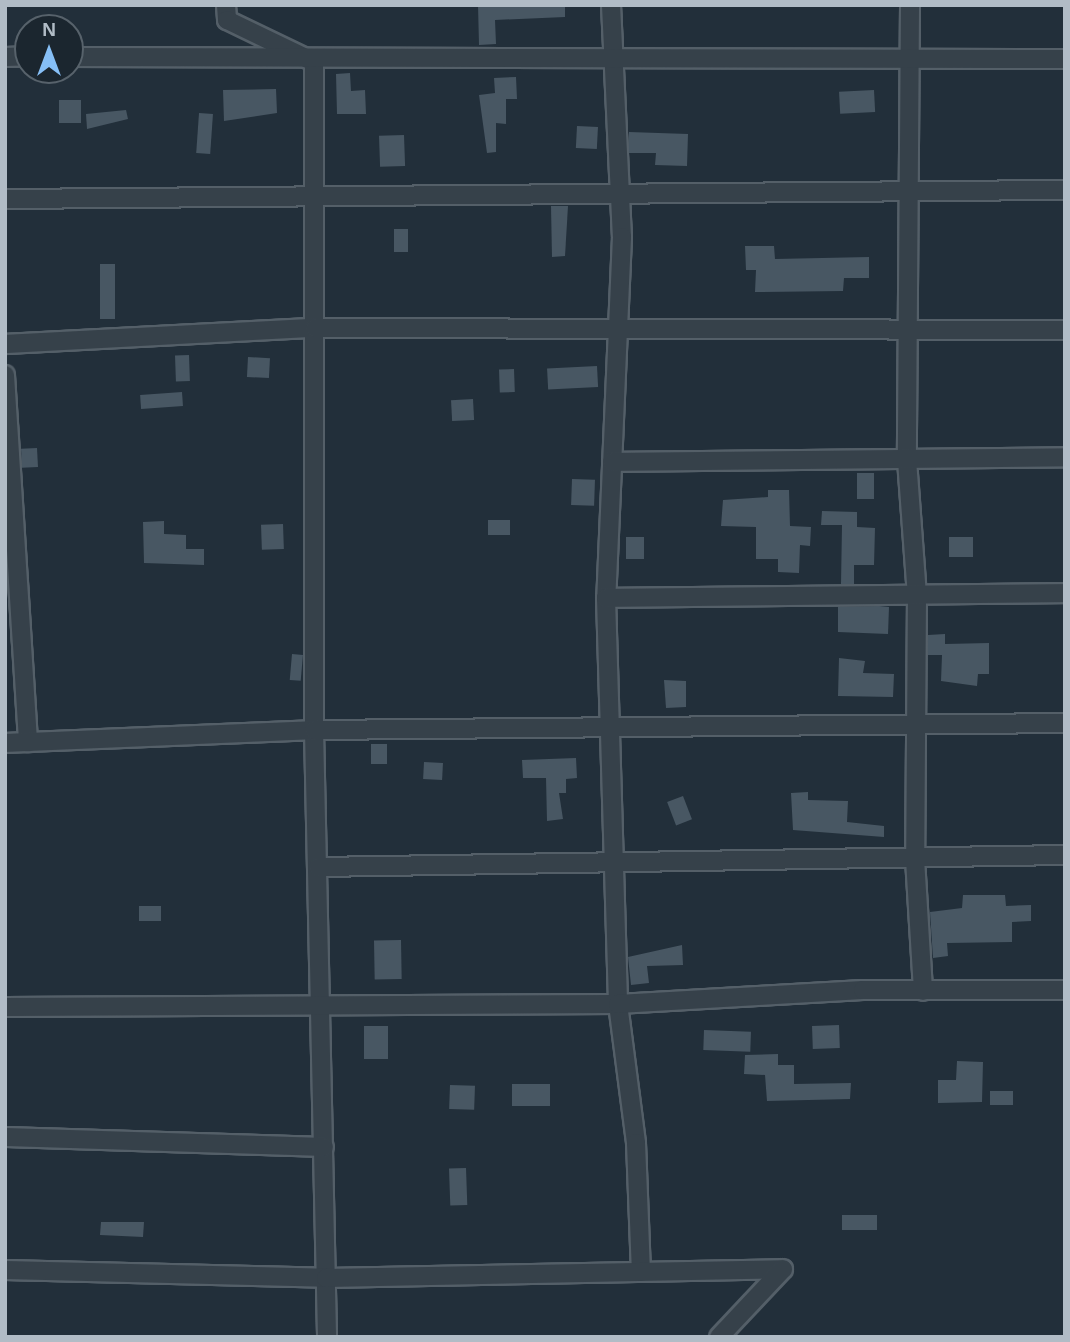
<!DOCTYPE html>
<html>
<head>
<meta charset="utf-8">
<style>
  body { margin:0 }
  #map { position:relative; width:1070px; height:1342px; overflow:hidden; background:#222f3a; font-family:Helvetica,sans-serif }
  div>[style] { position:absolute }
  .building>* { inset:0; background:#485763; transform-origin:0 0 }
  .roads { filter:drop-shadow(2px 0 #545f68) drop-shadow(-2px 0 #545f68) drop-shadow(0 2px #545f68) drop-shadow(0 -2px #545f68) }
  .minor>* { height:18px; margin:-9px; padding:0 9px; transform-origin:9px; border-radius:9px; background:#36414a }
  span { translate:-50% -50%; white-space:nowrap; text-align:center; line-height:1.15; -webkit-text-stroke:5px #1b262f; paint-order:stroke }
  .frame { position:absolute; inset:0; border:7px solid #b1bcc6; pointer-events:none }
  .north { position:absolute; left:14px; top:14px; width:70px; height:70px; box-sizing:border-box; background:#1b262f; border:2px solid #57626b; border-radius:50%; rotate:0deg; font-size:19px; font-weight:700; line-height:28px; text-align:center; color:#b1bcc6 }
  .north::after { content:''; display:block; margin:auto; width:24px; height:32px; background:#86bff6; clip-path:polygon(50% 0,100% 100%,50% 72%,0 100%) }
</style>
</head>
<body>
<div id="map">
  <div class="building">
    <div style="clip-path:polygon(478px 5px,565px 5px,565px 17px,495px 20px,496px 44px,479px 45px)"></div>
    <div style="clip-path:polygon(350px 73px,351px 91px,365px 90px,366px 114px,337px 114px,336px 74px)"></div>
    <div style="clip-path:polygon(516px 77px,517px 99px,506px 99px,506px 124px,496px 123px,496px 152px,487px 153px,479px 95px,495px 93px,494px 78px)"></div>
    <div style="clip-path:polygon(276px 89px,277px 113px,224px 121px,223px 90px)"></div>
    <div style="left:874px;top:90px;width:22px;height:35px;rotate:87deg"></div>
    <div style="left:59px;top:100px;width:22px;height:23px"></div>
    <div style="clip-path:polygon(126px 110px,128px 119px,87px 129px,86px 114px)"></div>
    <div style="left:199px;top:113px;width:14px;height:40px;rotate:4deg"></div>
    <div style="left:577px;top:126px;width:21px;height:22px;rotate:3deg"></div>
    <div style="clip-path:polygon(629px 132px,688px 134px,687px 166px,655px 165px,656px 153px,629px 153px)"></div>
    <div style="left:404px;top:135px;width:31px;height:25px;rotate:88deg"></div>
    <div style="clip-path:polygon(551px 206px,568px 206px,565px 256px,552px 257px)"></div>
    <div style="left:394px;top:229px;width:14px;height:23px"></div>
    <div style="clip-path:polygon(745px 246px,774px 246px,775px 259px,869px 257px,869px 278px,844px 278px,843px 291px,755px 292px,756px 270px,746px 270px)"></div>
    <div style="left:100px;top:264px;width:15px;height:55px"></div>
    <div style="left:189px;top:355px;width:26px;height:14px;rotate:88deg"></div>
    <div style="left:248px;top:357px;width:22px;height:20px;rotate:3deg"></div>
    <div style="left:597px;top:366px;width:21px;height:50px;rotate:87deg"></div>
    <div style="left:514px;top:369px;width:23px;height:15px;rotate:88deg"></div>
    <div style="left:182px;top:392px;width:14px;height:42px;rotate:86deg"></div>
    <div style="left:473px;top:399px;width:21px;height:22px;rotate:87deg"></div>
    <div style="left:37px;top:448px;width:19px;height:16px;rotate:87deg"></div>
    <div style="left:857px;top:473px;width:17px;height:26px"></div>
    <div style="left:572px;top:479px;width:23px;height:26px;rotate:2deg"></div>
    <div style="clip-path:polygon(768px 490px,789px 490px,790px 526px,811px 527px,810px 546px,800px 545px,799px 573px,778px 572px,778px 559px,756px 559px,756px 527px,721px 526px,723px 500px,768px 497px)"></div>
    <div style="clip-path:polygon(822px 511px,857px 512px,857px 527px,875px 528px,874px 565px,854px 565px,854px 584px,841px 584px,842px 525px,821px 525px)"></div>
    <div style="left:510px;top:520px;width:15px;height:22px;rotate:90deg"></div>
    <div style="clip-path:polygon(164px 521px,164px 534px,186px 535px,186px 549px,204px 549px,204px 565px,144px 563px,143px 522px)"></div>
    <div style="left:283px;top:524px;width:25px;height:22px;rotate:88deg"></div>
    <div style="left:626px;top:537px;width:18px;height:22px"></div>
    <div style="left:949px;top:537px;width:24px;height:20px"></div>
    <div style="clip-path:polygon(879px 606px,889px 607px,888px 634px,838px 632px,838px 607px)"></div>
    <div style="clip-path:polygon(945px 634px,945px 644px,989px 643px,989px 674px,978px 674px,977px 686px,941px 681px,942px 655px,928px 655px,928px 635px)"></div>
    <div style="left:292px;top:654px;width:11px;height:26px;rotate:5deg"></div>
    <div style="clip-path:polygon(839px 658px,865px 661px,863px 673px,894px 674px,893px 697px,838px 696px)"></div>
    <div style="clip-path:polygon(664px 680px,686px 681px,686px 707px,666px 708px)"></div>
    <div style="left:371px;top:744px;width:16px;height:20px"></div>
    <div style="clip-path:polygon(576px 758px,577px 778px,566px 779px,566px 793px,559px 793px,563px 819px,547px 821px,546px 778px,523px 778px,522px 760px)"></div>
    <div style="left:424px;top:762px;width:19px;height:17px;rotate:3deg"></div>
    <div style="clip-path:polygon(808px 792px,808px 800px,848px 801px,847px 822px,884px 826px,884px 837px,793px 830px,791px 793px)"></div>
    <div style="left:683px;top:796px;width:25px;height:17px;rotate:69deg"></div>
    <div style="clip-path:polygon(963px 895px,1005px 895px,1006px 906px,1031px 905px,1031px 921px,1012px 922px,1012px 942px,947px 943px,948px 956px,933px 958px,930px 912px,962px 908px)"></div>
    <div style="left:161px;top:906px;width:15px;height:22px;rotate:90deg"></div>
    <div style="left:401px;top:940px;width:39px;height:27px;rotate:89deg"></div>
    <div style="clip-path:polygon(682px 945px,683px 965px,647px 966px,649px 983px,631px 985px,628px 957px)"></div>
    <div style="left:839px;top:1025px;width:23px;height:27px;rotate:88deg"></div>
    <div style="left:364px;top:1026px;width:24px;height:33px"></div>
    <div style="left:704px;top:1030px;width:47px;height:20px;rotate:2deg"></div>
    <div style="clip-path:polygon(778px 1054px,778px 1065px,794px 1065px,794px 1084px,851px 1083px,850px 1099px,767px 1101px,765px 1075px,744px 1074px,745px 1055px)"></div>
    <div style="clip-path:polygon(957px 1061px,983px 1062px,982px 1102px,938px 1103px,938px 1080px,956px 1080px)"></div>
    <div style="left:550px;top:1084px;width:22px;height:38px;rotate:90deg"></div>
    <div style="left:450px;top:1085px;width:25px;height:24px;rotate:2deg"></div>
    <div style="left:1013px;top:1091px;width:14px;height:23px;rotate:90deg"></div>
    <div style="left:466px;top:1168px;width:37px;height:17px;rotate:88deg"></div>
    <div style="left:877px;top:1215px;width:15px;height:35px;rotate:90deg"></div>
    <div style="clip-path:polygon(101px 1222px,144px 1222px,143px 1237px,100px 1235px)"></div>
  </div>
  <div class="roads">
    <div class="minor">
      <div style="left:226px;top:5px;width:15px;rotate:86deg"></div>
      <div style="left:227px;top:20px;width:97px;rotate:25.8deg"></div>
      <div style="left:314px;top:62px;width:668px;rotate:90deg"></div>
      <div style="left:314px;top:730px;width:607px;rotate:88.77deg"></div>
      <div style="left:611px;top:5px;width:232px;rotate:87.3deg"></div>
      <div style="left:622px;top:237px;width:361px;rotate:92.5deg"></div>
      <div style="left:606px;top:598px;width:406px;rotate:88.3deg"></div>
      <div style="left:618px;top:1004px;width:140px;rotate:82.6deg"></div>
      <div style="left:636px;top:1143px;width:129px;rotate:87.8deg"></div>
      <div style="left:910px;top:5px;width:455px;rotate:90.4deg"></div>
      <div style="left:907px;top:460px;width:135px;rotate:85.8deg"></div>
      <div style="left:917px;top:595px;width:264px;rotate:90.4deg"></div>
      <div style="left:915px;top:859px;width:132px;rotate:86.5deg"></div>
      <div style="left:5px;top:57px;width:23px;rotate:-2deg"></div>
      <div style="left:70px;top:57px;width:995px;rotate:0.12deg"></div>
      <div style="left:5px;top:199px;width:1060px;rotate:-0.49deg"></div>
      <div style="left:5px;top:344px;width:310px;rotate:-3deg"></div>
      <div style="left:315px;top:328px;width:750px;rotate:0.15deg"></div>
      <div style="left:5px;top:375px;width:368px;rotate:86.4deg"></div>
      <div style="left:612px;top:462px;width:453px;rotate:-0.6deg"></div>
      <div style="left:606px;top:598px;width:459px;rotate:-0.6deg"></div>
      <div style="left:5px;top:743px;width:309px;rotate:-2.4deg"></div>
      <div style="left:314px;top:730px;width:751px;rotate:-0.53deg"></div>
      <div style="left:318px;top:867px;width:747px;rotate:-0.92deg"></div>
      <div style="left:5px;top:1007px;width:613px;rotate:-0.28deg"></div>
      <div style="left:618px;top:1004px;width:245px;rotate:-3.3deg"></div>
      <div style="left:863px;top:990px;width:202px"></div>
      <div style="left:5px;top:1137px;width:319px;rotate:1.8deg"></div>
      <div style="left:5px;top:1270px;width:321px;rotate:1.4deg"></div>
      <div style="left:326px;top:1278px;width:457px;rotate:-1.1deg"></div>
      <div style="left:719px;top:1337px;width:93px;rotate:-46.7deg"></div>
    </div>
  </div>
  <div class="frame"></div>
  <div class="north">N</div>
</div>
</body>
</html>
